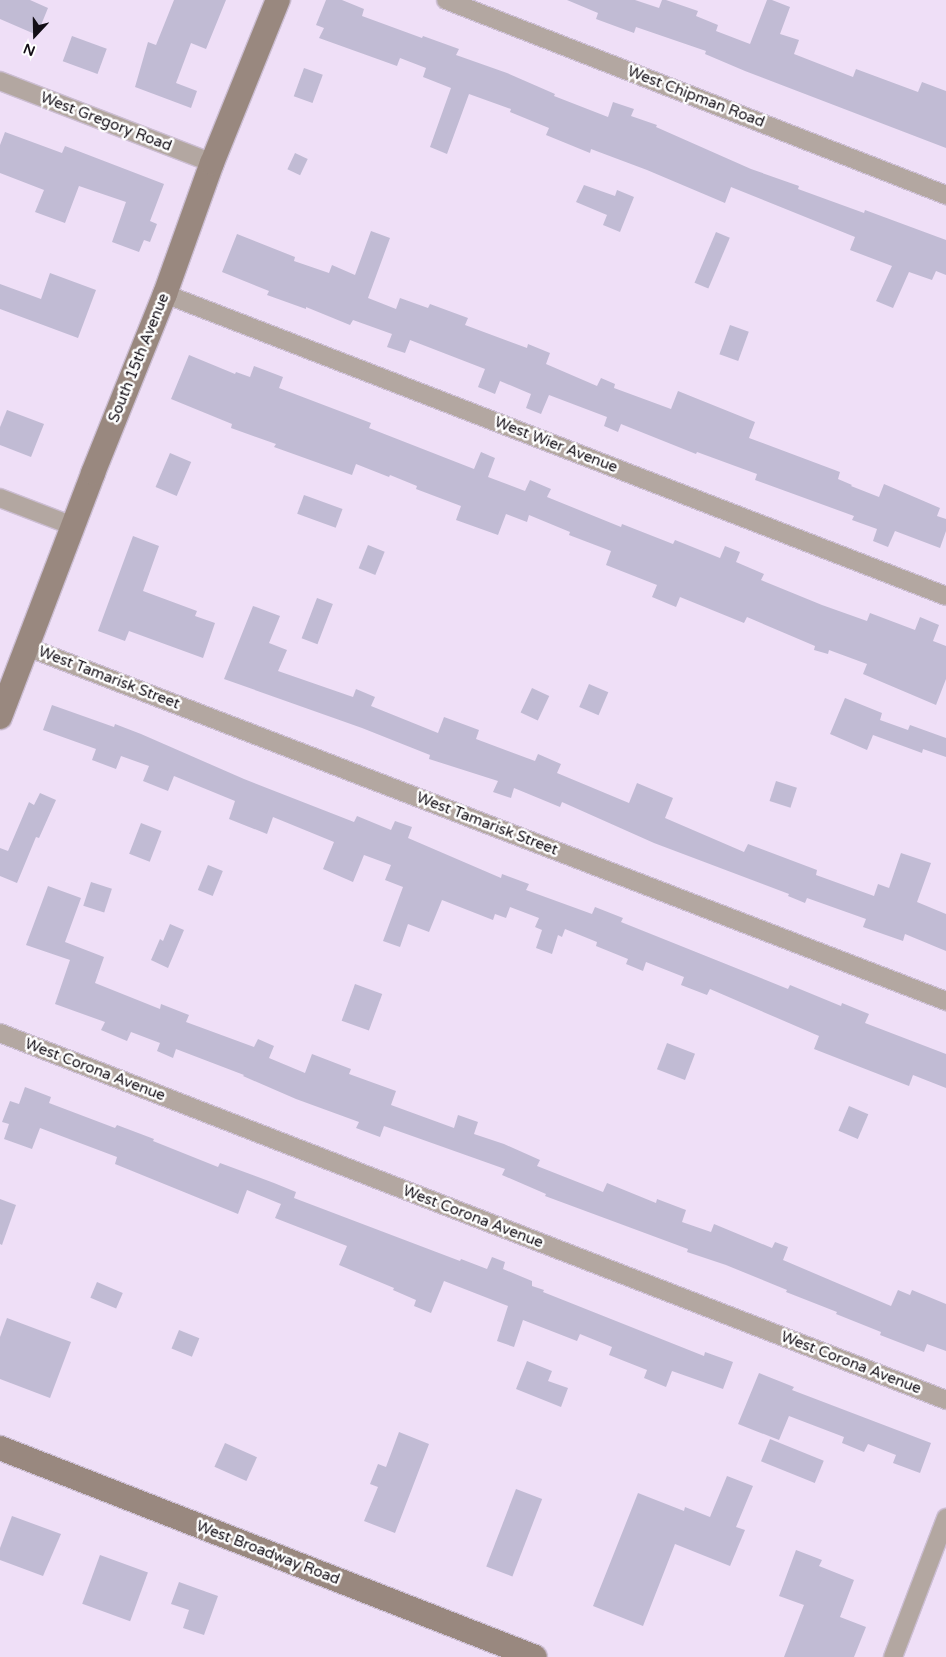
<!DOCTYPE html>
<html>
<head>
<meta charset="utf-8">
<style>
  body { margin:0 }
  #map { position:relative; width:946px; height:1657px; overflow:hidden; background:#efdff7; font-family:"Varela Round",sans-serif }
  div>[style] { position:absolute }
  .building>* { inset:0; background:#c1bbd4; transform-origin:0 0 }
  .roads { filter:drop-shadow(1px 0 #ccbed3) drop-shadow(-1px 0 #ccbed3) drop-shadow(0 1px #ccbed3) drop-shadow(0 -1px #ccbed3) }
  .street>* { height:18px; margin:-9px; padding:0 9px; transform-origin:9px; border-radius:9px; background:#b3a7a1 }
  .secondary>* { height:24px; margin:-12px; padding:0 12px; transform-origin:12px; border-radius:12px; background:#99887f }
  span { translate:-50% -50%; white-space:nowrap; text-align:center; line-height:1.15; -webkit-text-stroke:5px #fff; paint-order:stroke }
  .street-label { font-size:15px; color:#130e16 }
  .north { position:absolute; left:10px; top:10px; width:50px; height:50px; -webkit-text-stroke:4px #fff; paint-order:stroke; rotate:201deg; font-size:14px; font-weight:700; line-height:20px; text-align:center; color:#130e16 }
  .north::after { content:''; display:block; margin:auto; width:18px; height:22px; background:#130e16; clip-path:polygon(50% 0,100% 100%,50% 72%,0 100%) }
</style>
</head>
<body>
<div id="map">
  <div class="building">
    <div style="clip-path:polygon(0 0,30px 0,48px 8px,37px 35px,0 19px)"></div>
    <div style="clip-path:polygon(174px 0,226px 0,206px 49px,191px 43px,176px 83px,197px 91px,191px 108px,135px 87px,148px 42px,156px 45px)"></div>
    <div style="clip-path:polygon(326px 0,342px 0,364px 9px,362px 16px,422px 38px,423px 36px,459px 49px,456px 55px,507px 73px,555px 94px,554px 96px,608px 117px,613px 102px,634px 109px,631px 116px,657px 125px,656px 127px,751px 169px,799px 186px,798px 189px,864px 213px,865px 210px,946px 240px,946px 275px,936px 271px,932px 280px,909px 272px,893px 308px,876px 301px,892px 266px,850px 250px,855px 237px,731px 187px,725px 203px,647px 170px,591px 149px,590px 153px,546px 135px,549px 128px,510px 112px,511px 109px,469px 94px,447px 154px,430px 147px,451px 88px,423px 77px,426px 68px,400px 58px,397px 66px,319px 38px,324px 28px,316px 25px)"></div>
    <div style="clip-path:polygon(567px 0,635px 0,659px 8px,662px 0,666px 0,698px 11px,696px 16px,718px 25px,716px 31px,750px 44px,767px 0,772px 0,790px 7px,780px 34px,799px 40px,794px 54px,853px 77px,856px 69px,918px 92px,922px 82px,946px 91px,946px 148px,745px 71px,705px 54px,706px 51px,636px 27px,634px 33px,596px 19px,598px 13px)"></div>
    <div style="left:72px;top:36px;width:37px;height:27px;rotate:20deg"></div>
    <div style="left:304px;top:68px;width:20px;height:30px;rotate:20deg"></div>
    <div style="clip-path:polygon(5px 132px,62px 153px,65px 146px,164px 184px,150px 221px,157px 224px,150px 242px,144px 240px,139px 252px,112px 242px,126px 202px,79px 186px,65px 223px,35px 212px,44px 190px,0 173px,0 145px)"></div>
    <div style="left:295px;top:153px;width:14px;height:18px;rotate:25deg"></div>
    <div style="clip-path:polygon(584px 185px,615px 196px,617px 190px,634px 197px,620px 232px,603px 225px,607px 215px,576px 202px)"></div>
    <div style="clip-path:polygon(371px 231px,390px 238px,368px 298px,396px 309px,400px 298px,428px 308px,430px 304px,468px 318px,465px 325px,527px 348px,528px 344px,550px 353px,546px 364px,597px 386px,601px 378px,615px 384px,614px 388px,671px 409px,678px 391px,755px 422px,749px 438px,840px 472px,838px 479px,852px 485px,851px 486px,879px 497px,884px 484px,940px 508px,937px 516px,946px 519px,946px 531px,940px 548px,895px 531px,888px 547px,873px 541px,877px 529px,852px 520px,854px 516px,755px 480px,757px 474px,697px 452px,696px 454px,621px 424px,618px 432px,604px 426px,607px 417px,549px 395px,541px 414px,526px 408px,531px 394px,500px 381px,495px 394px,478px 387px,485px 369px,410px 340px,405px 353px,387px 347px,392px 334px,353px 320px,350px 325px,306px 307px,306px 309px,267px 295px,269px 291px,222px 272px,237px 234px,295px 257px,294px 261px,329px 273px,332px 265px,355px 275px)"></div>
    <div style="left:716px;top:232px;width:15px;height:55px;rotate:23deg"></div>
    <div style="clip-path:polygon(50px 273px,96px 290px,78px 338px,0 309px,0 284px,41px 299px)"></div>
    <div style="left:730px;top:325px;width:20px;height:31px;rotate:20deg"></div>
    <div style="clip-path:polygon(189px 355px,235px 374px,236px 372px,250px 377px,254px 366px,283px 377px,279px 388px,371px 423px,369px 428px,474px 469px,481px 452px,495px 458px,488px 477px,525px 491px,530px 480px,551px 489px,547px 497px,621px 527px,622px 524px,673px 544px,675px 540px,720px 558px,725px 546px,740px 552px,736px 562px,764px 574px,761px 580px,822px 605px,867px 621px,870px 613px,915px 630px,920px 617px,939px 625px,933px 641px,946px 646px,946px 679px,936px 705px,863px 674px,867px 664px,829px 650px,828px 654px,814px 650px,815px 646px,747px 617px,744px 623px,680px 597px,676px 607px,652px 597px,657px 585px,606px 565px,611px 551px,569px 535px,570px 532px,529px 515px,527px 522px,506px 514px,498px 535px,456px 520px,461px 506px,416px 489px,417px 486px,390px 475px,389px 477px,356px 464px,352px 475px,274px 447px,276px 444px,231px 428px,232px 424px,171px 399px)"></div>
    <div style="clip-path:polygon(7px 410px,44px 424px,31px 457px,0 445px,0 427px)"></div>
    <div style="left:170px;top:453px;width:23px;height:37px;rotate:23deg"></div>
    <div style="left:304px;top:495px;width:41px;height:20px;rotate:20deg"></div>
    <div style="clip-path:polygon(133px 536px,159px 546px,143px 591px,197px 611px,195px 616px,215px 623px,203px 658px,129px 631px,125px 641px,98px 631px)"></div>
    <div style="left:368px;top:545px;width:18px;height:25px;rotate:22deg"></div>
    <div style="left:317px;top:598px;width:17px;height:43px;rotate:21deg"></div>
    <div style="clip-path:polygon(253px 606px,280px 616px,269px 643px,287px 650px,278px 671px,353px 697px,356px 689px,375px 697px,371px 706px,438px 733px,444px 717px,479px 730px,476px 739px,535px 761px,538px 754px,561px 764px,557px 773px,629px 803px,637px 783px,673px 798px,665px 818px,744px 852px,748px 844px,817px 870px,816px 875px,874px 896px,878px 884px,889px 888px,901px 853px,931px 863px,917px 902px,946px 914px,946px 951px,905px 934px,903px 941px,863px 927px,866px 919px,807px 898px,805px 903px,788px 896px,789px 894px,654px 843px,562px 802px,560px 807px,514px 788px,511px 798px,493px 792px,498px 781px,429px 759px,430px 755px,362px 728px,224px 679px)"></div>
    <div style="left:589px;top:684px;width:21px;height:25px;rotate:23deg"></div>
    <div style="left:532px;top:688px;width:19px;height:27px;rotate:25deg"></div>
    <div style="clip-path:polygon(845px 698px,882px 713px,880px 720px,908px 730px,910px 725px,946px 738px,946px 757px,923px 749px,922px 753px,873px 735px,867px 750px,830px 734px)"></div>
    <div style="clip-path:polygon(52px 705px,114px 727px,115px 724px,141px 734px,244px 779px,354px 822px,357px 816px,391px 830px,395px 821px,412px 827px,408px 838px,501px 878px,502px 874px,529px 884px,526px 890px,592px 914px,595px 907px,623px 918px,621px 922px,788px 989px,790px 985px,841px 1006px,842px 1003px,869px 1014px,865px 1023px,946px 1054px,946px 1088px,913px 1075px,909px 1086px,814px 1049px,819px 1036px,710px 989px,707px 995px,681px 985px,684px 977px,646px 962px,643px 971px,626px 964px,628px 959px,596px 946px,597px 942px,565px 929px,562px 937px,558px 935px,552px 954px,536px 948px,542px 930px,535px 927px,539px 918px,510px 907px,506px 918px,495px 914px,493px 920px,442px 900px,429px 932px,408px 924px,400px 947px,383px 941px,403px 887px,385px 880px,391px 865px,364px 855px,353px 882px,323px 869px,334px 842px,273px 817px,267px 834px,229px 819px,235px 801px,174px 776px,168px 791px,143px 781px,149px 766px,121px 756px,116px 769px,92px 760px,96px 749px,43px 730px)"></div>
    <div style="left:776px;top:781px;width:22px;height:21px;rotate:18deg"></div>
    <div style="clip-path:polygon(40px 793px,56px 800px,39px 838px,36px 837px,17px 883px,0 876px,0 848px,8px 851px,29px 802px,34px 805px)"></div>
    <div style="left:141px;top:823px;width:22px;height:33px;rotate:21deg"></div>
    <div style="left:208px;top:865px;width:16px;height:27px;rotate:22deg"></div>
    <div style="left:91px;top:882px;width:22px;height:25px;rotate:18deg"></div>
    <div style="clip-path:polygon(48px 886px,81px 898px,65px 942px,104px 957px,95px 983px,160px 1009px,161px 1004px,189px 1015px,186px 1022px,254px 1047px,258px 1039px,274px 1046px,269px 1058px,305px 1073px,312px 1054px,351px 1069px,349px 1074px,396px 1091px,391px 1105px,454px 1128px,458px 1115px,478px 1122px,474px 1134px,504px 1144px,540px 1160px,537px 1166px,603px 1192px,607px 1183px,656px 1203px,657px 1199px,686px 1210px,682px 1222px,711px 1232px,714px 1224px,772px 1248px,775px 1242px,788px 1247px,783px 1260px,891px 1306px,898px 1290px,910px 1295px,912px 1290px,946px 1304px,946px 1351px,927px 1344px,924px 1352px,880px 1335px,881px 1332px,836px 1314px,837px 1312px,786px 1292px,787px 1290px,726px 1265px,687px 1252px,688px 1249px,545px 1196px,546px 1194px,502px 1175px,505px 1169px,384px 1126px,380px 1137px,356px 1128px,359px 1122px,296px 1099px,243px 1076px,244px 1075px,176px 1049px,173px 1058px,157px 1051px,160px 1043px,131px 1032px,127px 1041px,101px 1030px,105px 1022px,55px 1004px,70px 960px,26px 945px)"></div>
    <div style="clip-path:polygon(170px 924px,184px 930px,168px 968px,151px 960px,160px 939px,163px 941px)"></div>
    <div style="left:355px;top:984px;width:29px;height:39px;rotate:20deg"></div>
    <div style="left:667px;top:1043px;width:30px;height:28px;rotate:21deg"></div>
    <div style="clip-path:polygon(25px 1087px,51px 1097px,49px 1103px,115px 1128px,117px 1125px,154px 1139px,153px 1141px,218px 1167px,220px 1163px,274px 1183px,296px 1192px,294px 1198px,460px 1261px,461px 1259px,487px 1269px,492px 1257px,505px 1262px,503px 1269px,532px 1281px,532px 1286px,544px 1290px,543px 1292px,704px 1356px,705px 1352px,733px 1362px,723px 1389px,672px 1371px,666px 1387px,644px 1378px,647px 1370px,609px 1355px,612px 1347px,580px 1334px,577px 1341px,523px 1320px,514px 1347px,497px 1341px,508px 1306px,444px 1281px,431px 1313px,414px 1306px,416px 1300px,393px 1290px,394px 1288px,339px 1265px,347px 1246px,275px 1218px,281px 1204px,247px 1190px,238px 1214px,115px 1164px,117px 1157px,40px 1128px,32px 1149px,4px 1139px,9px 1124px,2px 1122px,10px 1101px,19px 1104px)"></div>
    <div style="left:849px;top:1106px;width:21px;height:27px;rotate:23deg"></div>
    <div style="clip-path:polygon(0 1199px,16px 1205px,2px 1245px,0 1244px)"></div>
    <div style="left:97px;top:1282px;width:28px;height:17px;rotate:23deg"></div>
    <div style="clip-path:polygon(7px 1318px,71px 1342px,50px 1398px,0 1379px,0 1337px)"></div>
    <div style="left:179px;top:1330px;width:22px;height:20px;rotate:22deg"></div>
    <div style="clip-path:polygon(527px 1361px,552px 1371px,548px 1381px,568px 1388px,561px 1407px,516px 1389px)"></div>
    <div style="clip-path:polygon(759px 1373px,794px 1387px,792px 1390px,931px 1443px,920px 1473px,893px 1463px,896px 1455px,868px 1444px,864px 1452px,842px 1443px,844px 1437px,789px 1416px,779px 1440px,738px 1424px)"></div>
    <div style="clip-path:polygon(399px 1432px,429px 1444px,395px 1533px,364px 1521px,378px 1487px,370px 1484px,378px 1464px,386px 1467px)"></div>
    <div style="left:770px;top:1439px;width:58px;height:24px;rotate:22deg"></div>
    <div style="left:225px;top:1443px;width:35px;height:26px;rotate:24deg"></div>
    <div style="clip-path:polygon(727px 1476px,753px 1486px,736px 1527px,745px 1530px,730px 1566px,675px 1544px,643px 1626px,593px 1606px,638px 1493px,684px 1511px,685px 1507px,710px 1517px)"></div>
    <div style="left:516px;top:1489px;width:28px;height:83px;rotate:21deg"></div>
    <div style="clip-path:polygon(12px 1516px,61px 1534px,43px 1576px,0 1560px,0 1548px)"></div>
    <div style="clip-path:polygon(796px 1550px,822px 1560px,819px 1566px,854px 1580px,840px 1617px,866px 1627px,854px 1657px,784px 1657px,804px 1605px,779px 1596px)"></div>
    <div style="left:100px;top:1555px;width:51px;height:52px;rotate:20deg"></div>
    <div style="clip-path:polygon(179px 1582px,218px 1596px,204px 1635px,183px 1628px,189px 1610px,171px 1604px)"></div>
  </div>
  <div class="roads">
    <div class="street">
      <div style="left:446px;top:0;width:537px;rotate:21.31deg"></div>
      <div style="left:0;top:81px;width:227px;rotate:21.1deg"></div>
      <div style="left:165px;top:294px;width:837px;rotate:21.14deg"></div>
      <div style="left:0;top:498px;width:78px;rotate:21deg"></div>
      <div style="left:27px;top:647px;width:985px;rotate:21.07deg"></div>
      <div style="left:0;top:1033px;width:1015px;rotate:21.2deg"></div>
      <div style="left:893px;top:1657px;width:149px;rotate:-69.1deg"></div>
    </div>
    <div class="secondary">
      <div style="left:0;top:717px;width:261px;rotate:-69.1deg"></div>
      <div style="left:93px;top:473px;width:193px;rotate:-68.1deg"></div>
      <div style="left:165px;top:294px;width:139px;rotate:-70.3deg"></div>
      <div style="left:212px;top:163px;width:176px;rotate:-68deg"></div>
      <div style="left:0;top:1448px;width:574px;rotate:21.34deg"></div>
    </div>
  </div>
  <div class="street-label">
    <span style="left:696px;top:97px;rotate:21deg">West Chipman Road</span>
    <span style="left:106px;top:122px;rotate:21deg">West Gregory Road</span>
    <span style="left:139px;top:358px;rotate:-68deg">South 15th Avenue</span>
    <span style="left:556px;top:445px;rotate:21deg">West Wier Avenue</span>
    <span style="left:109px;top:678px;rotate:21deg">West Tamarisk Street</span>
    <span style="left:487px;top:824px;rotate:21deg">West Tamarisk Street</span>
    <span style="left:95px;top:1070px;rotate:21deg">West Corona Avenue</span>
    <span style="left:473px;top:1217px;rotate:21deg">West Corona Avenue</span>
    <span style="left:851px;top:1363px;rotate:21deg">West Corona Avenue</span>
    <span style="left:268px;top:1553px;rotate:21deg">West Broadway Road</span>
  </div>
  <div class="north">N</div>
</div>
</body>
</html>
